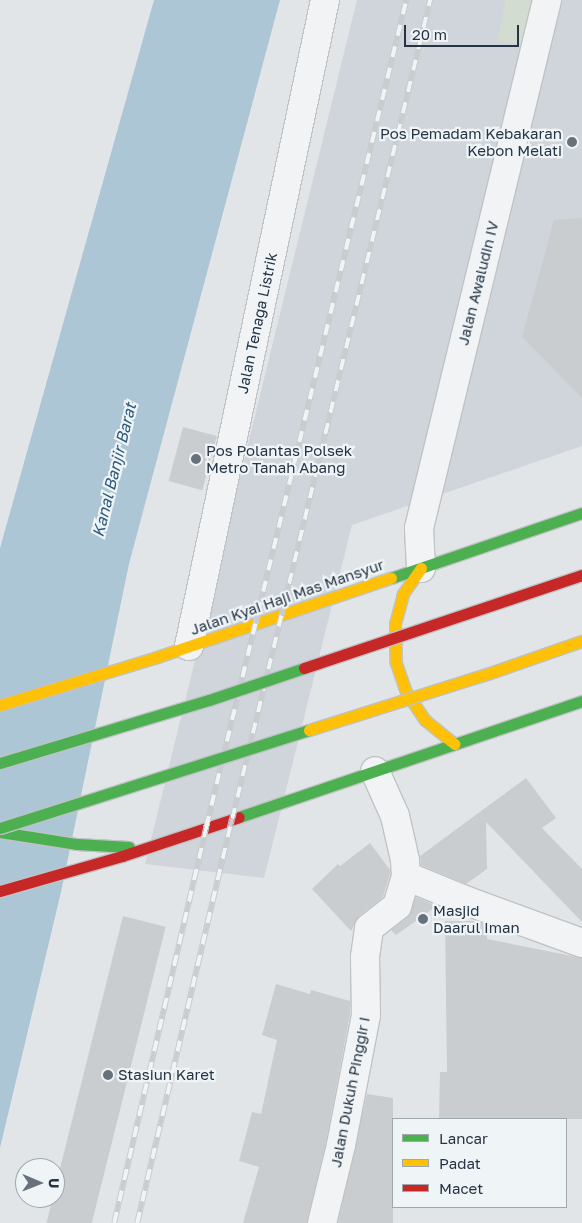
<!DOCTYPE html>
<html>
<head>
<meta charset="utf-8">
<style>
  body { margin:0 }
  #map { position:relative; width:582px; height:1223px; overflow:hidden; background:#e2e5e7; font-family:"Golos Text",sans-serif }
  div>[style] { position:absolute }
  .built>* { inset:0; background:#cfd5db }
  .green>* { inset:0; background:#d3dcd1 }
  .water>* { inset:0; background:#adc6d6 }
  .building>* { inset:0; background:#cacdd0; transform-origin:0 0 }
  .roads { filter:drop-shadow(1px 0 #c0c3c5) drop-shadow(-1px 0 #c0c3c5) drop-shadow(0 1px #c0c3c5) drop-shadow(0 -1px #c0c3c5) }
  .street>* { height:28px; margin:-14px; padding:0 14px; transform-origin:14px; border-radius:14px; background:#f2f3f4 }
  .fast>* { height:11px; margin:-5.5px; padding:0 5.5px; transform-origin:5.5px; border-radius:5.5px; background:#4caf50 }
  .slow>* { height:11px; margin:-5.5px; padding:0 5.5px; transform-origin:5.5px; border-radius:5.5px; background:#ffc107 }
  .jam>* { height:11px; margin:-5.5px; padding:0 5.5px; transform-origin:5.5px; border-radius:5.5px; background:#c62828 }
  .rail>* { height:5.5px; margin-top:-2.75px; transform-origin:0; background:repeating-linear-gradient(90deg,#eff4f7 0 11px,#cacdd0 0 22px); box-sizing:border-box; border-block:1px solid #cacdd0 }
  .bridges { filter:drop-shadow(1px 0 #bdc2c5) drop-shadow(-1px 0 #bdc2c5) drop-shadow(0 1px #bdc2c5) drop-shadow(0 -1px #bdc2c5) }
  .fast-bridge>* { height:11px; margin:-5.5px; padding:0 5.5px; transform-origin:5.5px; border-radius:5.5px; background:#4caf50 }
  .slow-bridge>* { height:11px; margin:-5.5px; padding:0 5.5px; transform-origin:5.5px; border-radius:5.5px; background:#ffc107 }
  .jam-bridge>* { height:11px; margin:-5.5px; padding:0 5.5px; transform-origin:5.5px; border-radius:5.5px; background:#c62828 }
  .dots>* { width:14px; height:14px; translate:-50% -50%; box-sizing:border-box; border:2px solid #eff4f7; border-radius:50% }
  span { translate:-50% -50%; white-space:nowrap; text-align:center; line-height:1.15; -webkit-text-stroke:4.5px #eff4f7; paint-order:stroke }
  .poi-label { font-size:15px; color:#263443 }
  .right { translate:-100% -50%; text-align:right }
  .left { translate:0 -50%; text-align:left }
  .street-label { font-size:15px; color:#263443 }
  .water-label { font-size:16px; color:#2c597c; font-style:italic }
  .legend { position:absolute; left:392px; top:1118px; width:175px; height:90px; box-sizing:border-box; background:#eff4f7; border:1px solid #9fa7af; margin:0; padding:6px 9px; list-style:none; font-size:15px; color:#263443 }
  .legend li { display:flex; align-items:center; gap:10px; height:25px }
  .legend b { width:25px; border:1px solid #9fa7af }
  .north { position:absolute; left:15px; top:1158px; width:50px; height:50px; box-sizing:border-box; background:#eff4f7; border:1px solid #9fa7af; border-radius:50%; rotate:91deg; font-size:14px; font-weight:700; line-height:20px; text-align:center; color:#263443 }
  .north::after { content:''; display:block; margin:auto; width:18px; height:22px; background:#68727c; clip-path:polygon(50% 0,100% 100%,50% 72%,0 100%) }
  .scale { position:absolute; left:404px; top:25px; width:115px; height:22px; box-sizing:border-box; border:2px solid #263443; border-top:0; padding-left:6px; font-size:15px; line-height:18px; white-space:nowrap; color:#263443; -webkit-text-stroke:4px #eff4f7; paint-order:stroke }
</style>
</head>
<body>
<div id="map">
  <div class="built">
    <div style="clip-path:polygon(357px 0,582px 0,582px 446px,352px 525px,264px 878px,145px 864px)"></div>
  </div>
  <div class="green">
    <div style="clip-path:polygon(506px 0,539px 0,528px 47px,497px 40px)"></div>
  </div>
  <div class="water">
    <div style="clip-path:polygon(154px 0,280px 0,129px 564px,61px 892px,0 1148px,0 548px)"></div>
  </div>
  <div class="building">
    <div style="clip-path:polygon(582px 218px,582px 398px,522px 337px,554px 220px)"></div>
    <div style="left:183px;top:427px;width:35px;height:56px;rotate:15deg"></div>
    <div style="clip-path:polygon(526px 778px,556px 818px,542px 828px,582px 869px,582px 922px,486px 822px,487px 869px,466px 884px,421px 865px,420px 856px)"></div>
    <div style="clip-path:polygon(370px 843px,390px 870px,390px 874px,383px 897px,359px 916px,351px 931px,312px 889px,338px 864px,340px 866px)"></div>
    <div style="clip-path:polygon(416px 897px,437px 906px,396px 935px,391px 930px,407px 918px)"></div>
    <div style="left:123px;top:916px;width:44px;height:316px;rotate:14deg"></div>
    <div style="clip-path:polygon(445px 921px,476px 921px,487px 925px,487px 939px,582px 958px,582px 1119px,439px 1119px,440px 1072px,447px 1072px)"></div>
    <div style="clip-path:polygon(276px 984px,310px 994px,311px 990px,350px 1001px,350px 1014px,326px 1142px,307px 1223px,243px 1223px,259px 1167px,239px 1161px,252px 1112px,261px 1114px,277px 1040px,262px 1035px)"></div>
    <div style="clip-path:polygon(367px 1094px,393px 1098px,393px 1223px,338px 1223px)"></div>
  </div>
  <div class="roads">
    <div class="street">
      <div style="left:421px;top:568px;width:40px;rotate:-92.9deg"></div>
      <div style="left:419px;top:528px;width:543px;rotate:-76.37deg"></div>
      <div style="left:189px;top:646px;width:660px;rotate:-78.11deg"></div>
      <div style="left:406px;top:876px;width:66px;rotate:22.3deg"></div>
      <div style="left:467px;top:901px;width:122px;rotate:20.1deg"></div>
      <div style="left:322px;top:1223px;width:80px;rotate:-76.3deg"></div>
      <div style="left:341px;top:1145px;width:132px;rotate:-79.1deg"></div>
      <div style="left:366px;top:1015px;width:58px;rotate:-91deg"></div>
      <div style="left:365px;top:957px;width:29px;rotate:-82deg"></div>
      <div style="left:369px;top:928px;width:36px;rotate:-38deg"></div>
      <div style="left:397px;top:906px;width:31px;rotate:-73deg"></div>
      <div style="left:406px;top:876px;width:16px;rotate:-94deg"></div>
      <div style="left:405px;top:860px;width:45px;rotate:-102.8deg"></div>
      <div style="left:395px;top:816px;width:49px;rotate:-114deg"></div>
    </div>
    <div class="fast">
      <div style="left:391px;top:578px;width:202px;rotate:-18.8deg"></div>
      <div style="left:239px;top:817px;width:362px;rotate:-18.7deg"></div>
      <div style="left:0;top:832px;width:78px;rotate:8.9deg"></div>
      <div style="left:77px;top:844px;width:52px;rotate:3.3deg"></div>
    </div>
    <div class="slow">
      <div style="left:421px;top:568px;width:32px;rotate:125deg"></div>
      <div style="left:403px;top:594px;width:31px;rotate:105deg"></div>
      <div style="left:395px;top:624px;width:39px;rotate:89deg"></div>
      <div style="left:396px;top:663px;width:31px;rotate:71deg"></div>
      <div style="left:406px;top:692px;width:34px;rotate:56deg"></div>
      <div style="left:425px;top:720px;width:38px;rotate:39deg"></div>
      <div style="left:0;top:705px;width:164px;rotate:-17deg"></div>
      <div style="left:157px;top:657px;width:247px;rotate:-18.7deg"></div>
    </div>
    <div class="jam">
      <div style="left:0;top:891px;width:127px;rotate:-16deg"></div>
      <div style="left:122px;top:856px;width:123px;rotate:-18.4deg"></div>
    </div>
  </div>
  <div class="rail">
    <div style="left:114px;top:1223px;width:407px;rotate:-76.9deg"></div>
    <div style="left:206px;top:827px;width:851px;rotate:-76.4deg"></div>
    <div style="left:137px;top:1223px;width:415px;rotate:-76.8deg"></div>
    <div style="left:232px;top:819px;width:843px;rotate:-76.41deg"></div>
  </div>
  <div class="bridges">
    <div class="fast-bridge">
      <div style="left:0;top:763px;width:218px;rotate:-16.8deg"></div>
      <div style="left:209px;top:700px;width:100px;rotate:-18.6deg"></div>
      <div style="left:0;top:828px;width:324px;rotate:-17.6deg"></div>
    </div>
    <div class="slow-bridge">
      <div style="left:309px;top:730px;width:187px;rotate:-17.5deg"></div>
      <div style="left:487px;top:674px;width:101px;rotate:-19.2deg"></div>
    </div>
    <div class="jam-bridge">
      <div style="left:304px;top:668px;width:293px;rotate:-18.5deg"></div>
    </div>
  </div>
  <div class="dots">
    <div style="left:572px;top:142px;background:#68727c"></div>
    <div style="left:196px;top:459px;background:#68727c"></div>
    <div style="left:423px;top:919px;background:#68727c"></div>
    <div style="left:108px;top:1075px;background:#68727c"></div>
  </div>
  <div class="poi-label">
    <span class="right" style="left:562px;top:142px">Pos Pemadam Kebakaran<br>Kebon Melati</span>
    <span class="left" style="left:206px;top:459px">Pos Polantas Polsek<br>Metro Tanah Abang</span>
    <span class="left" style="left:433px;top:919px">Masjid<br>Daarul Iman</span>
    <span class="left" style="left:118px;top:1075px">Stasiun Karet</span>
  </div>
  <div class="street-label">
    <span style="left:478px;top:283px;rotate:-76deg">Jalan Awaludin IV</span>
    <span style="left:257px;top:323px;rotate:-78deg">Jalan Tenaga Listrik</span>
    <span style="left:287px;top:597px;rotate:-19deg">Jalan Kyai Haji Mas Mansyur</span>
    <span style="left:350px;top:1092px;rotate:-79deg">Jalan Dukuh Pinggir I</span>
  </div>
  <div class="water-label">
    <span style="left:114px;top:470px;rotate:-76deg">Kanal Banjir Barat</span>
  </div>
  <ul class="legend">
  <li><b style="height:6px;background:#4caf50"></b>Lancar</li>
  <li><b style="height:6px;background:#ffc107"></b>Padat</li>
  <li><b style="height:6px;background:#c62828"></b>Macet</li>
  </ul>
  <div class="north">U</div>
  <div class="scale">20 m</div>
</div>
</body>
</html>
